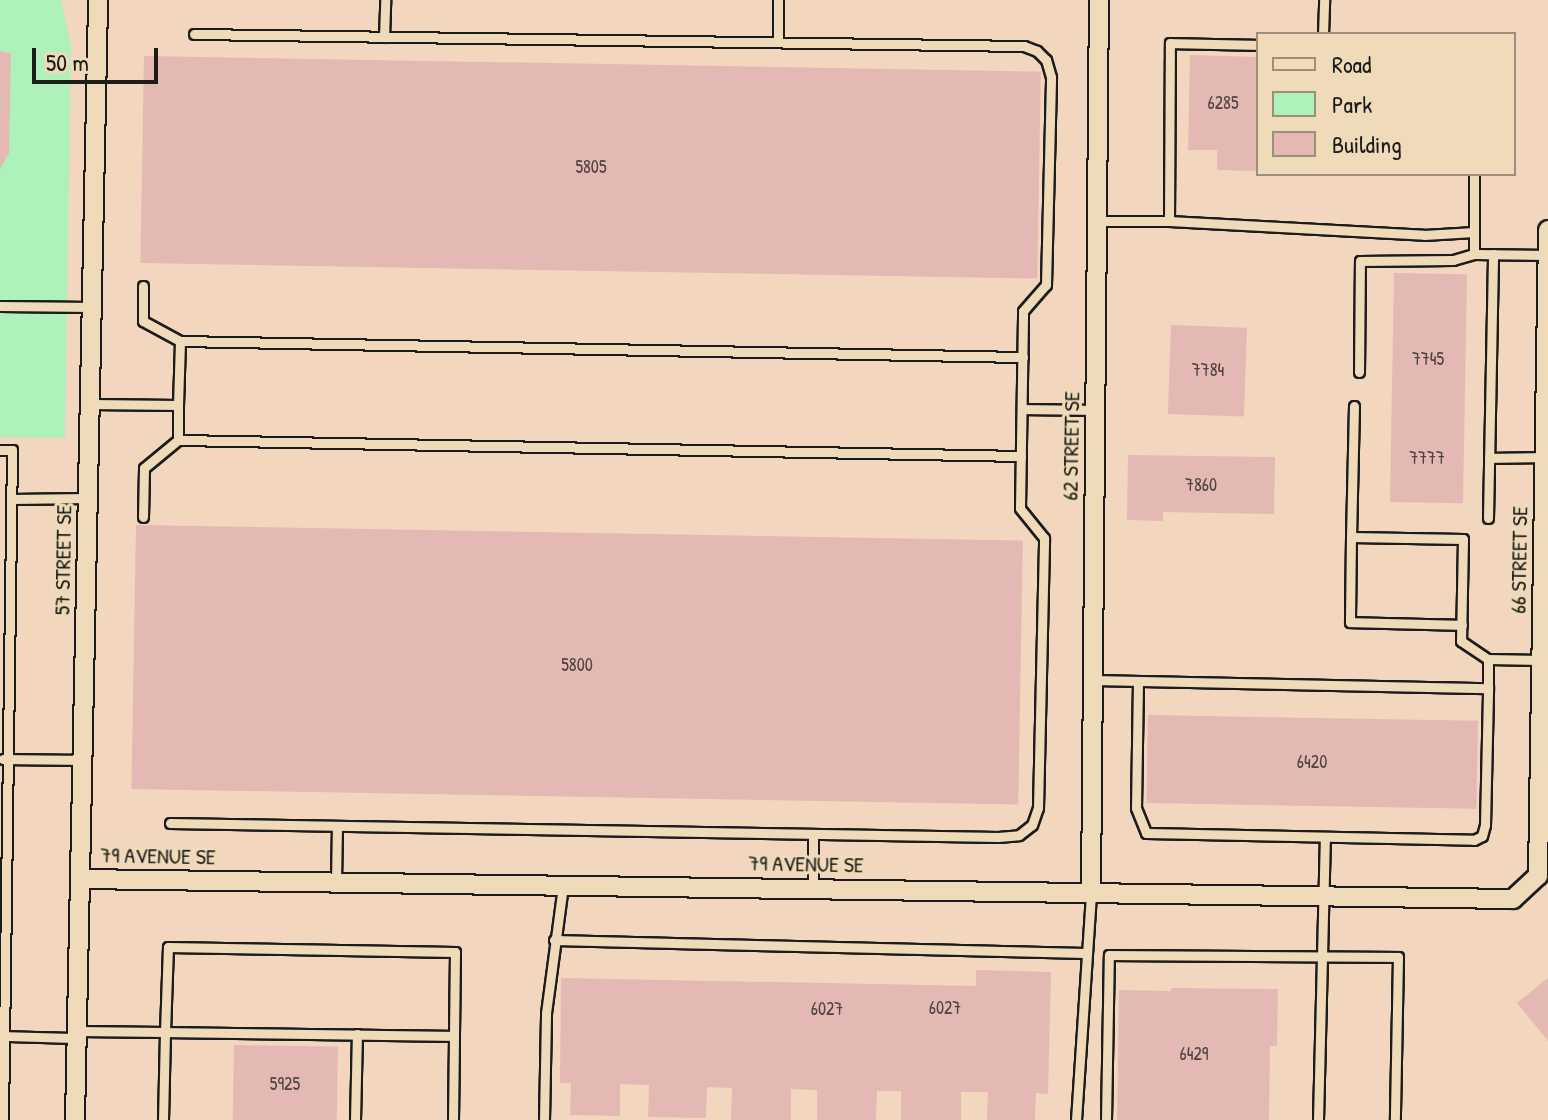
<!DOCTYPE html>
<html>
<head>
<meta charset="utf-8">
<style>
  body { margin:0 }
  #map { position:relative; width:1548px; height:1120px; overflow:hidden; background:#f2d6bd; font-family:"Patrick Hand",sans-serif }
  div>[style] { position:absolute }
  .green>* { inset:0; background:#aff1ba }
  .building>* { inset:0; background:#e4b9b4; transform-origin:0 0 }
  .roads { filter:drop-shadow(2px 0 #1c1c1c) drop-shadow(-2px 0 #1c1c1c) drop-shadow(0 2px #1c1c1c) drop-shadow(0 -2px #1c1c1c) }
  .service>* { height:9px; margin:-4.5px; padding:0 4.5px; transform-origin:4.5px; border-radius:4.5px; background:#efdbb9 }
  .minor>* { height:18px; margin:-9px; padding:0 9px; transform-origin:9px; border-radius:9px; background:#efdbb9 }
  span { translate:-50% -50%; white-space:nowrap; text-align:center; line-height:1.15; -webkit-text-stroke:6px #efdbb9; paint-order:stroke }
  .number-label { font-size:18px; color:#4e4342 }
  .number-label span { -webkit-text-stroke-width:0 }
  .street-label { font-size:22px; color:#1c1c1c }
  .legend { position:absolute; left:1256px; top:32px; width:260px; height:144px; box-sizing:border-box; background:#efdbb9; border:2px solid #9b8f7a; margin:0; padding:10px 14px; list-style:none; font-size:24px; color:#1c1c1c }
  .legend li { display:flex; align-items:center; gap:16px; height:40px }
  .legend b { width:40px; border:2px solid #9b8f7a }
  .scale { position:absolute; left:32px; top:48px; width:126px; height:36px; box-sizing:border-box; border:4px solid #1c1c1c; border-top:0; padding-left:10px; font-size:24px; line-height:28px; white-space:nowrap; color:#1c1c1c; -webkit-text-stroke:6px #efdbb9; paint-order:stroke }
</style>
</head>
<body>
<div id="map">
  <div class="green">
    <div style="clip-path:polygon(0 0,61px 0,71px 46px,65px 438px,0 437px)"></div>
  </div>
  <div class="building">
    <div style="clip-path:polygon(0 51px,11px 53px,9px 153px,0 169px)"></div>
    <div style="clip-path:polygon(1190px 55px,1258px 57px,1258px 171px,1217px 170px,1217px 150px,1188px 150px)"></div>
    <div style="left:144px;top:56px;width:897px;height:207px;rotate:1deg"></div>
    <div style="left:1394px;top:273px;width:73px;height:229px;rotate:1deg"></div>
    <div style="left:1171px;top:325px;width:76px;height:89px;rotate:2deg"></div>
    <div style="clip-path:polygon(1128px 455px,1275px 457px,1274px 514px,1163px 512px,1163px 521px,1127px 520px)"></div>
    <div style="left:136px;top:525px;width:887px;height:264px;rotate:1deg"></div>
    <div style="left:1148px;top:715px;width:330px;height:88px;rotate:1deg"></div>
    <div style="clip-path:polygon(976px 970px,1051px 972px,1048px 1094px,1036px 1093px,1035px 1120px,987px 1120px,988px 1092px,961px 1092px,961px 1120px,901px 1120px,901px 1091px,877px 1091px,876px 1120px,817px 1120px,817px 1090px,791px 1089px,791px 1120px,731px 1120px,732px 1088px,707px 1087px,706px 1118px,648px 1117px,649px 1085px,620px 1084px,620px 1116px,570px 1115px,571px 1083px,560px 1083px,561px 978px,976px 986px)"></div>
    <div style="clip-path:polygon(1548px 978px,1548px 1041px,1517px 1003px)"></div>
    <div style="clip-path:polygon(1171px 988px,1278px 989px,1277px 1046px,1270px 1046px,1269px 1120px,1117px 1120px,1119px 990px,1171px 991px)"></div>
    <div style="left:234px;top:1045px;width:104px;height:75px;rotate:1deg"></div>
  </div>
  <div class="roads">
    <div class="service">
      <div style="left:1323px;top:34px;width:34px;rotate:-88deg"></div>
      <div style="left:384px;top:37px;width:37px;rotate:-88deg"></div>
      <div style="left:778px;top:42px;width:42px;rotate:-90deg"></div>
      <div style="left:1474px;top:174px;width:80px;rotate:90deg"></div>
      <div style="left:1474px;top:254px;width:74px;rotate:0.8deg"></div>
      <div style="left:1097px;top:221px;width:72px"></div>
      <div style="left:1169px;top:221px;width:178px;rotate:-89.7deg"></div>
      <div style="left:1170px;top:43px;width:88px;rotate:1.3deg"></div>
      <div style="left:1169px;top:221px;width:255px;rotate:3.1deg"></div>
      <div style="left:1424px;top:235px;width:50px;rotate:-3.4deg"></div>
      <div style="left:143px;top:286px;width:35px;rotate:90deg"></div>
      <div style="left:143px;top:321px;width:42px;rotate:28.4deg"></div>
      <div style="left:0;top:306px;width:92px;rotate:0.6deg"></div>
      <div style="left:1359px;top:372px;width:111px;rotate:-89.5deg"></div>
      <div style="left:1360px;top:261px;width:93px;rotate:-0.6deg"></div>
      <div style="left:1453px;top:260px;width:22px;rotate:-16deg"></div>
      <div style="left:90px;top:404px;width:88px;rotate:0.7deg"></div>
      <div style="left:1354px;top:406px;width:131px;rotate:91.3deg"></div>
      <div style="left:1351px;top:537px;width:112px;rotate:1deg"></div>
      <div style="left:1463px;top:539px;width:102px;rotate:91.1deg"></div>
      <div style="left:1461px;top:641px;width:32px;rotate:34deg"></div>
      <div style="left:1022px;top:409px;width:73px;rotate:0.8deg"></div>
      <div style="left:0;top:450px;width:12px"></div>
      <div style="left:12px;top:450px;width:670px;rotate:90.77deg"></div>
      <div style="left:1021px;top:456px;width:843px;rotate:-178.91deg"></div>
      <div style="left:178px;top:440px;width:35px;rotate:-90deg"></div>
      <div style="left:178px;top:405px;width:64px;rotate:-88.2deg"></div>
      <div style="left:180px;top:341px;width:843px;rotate:1.09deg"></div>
      <div style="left:1489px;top:458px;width:55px;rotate:-1deg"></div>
      <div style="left:11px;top:499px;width:77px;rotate:-0.7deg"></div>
      <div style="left:143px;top:517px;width:49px;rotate:-88.8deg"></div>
      <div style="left:144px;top:468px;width:44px;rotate:-39.5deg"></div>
      <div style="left:1488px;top:518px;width:264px;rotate:-88.9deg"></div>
      <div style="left:1351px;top:537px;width:85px;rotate:90.7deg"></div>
      <div style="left:1350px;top:622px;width:112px;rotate:1.5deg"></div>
      <div style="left:1093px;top:680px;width:395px;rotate:1.2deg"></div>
      <div style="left:1488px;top:688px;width:29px;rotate:-90deg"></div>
      <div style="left:1488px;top:659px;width:53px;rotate:1.1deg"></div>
      <div style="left:1138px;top:681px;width:127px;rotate:90.9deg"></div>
      <div style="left:1136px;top:808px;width:27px;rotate:68deg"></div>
      <div style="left:1146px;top:833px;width:328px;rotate:1.2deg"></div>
      <div style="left:1474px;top:840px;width:9px;rotate:-27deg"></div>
      <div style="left:1482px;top:836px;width:11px;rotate:-75deg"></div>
      <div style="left:1485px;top:825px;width:137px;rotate:-88.7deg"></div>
      <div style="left:3px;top:759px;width:80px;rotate:0.7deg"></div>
      <div style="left:170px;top:823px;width:828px;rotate:0.97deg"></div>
      <div style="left:998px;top:837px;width:21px;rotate:-5deg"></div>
      <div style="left:1019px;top:835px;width:16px;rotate:-38deg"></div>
      <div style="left:1032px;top:825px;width:18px;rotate:-71deg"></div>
      <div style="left:1038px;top:808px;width:270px;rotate:-88.7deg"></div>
      <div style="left:1044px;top:538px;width:38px;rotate:-129deg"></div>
      <div style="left:1020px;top:508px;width:197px;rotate:-89.1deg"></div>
      <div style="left:1023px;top:311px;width:35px;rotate:-49deg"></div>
      <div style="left:1046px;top:285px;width:208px;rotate:-88.6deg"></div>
      <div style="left:1051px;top:77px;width:18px;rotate:-106deg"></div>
      <div style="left:1046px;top:60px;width:13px;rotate:-135deg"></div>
      <div style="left:1037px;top:51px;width:14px;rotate:-159deg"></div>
      <div style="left:1024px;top:46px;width:830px;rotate:-179.17deg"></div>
      <div style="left:336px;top:882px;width:56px;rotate:-89deg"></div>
      <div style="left:813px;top:888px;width:54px;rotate:-90deg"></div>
      <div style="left:554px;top:940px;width:531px;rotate:1.4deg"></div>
      <div style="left:168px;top:947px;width:287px;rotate:1deg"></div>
      <div style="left:455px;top:952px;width:84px;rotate:90.7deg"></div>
      <div style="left:454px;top:1036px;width:289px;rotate:-179.2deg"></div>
      <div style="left:165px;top:1032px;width:85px;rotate:-88deg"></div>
      <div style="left:77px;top:1031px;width:88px;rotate:0.7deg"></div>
      <div style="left:165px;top:1032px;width:88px;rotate:91.3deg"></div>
      <div style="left:4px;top:1036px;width:73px;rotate:1.6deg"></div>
      <div style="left:355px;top:1120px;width:86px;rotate:-88.7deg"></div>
      <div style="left:453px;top:1120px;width:84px;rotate:-89.3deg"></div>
      <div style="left:544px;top:1120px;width:107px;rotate:-88.9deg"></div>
      <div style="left:546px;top:1013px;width:129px;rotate:-82.4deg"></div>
      <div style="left:1076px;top:1120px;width:228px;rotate:-86.2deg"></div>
      <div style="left:1106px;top:1120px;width:165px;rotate:-89deg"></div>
      <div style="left:1109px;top:955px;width:289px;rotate:0.4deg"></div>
      <div style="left:1398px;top:957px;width:163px;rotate:91.1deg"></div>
      <div style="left:1318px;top:1120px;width:283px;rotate:-88.6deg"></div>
    </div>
    <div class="minor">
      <div style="left:80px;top:879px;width:1433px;rotate:0.8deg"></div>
      <div style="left:1513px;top:899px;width:34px;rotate:-43deg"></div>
      <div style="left:1538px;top:876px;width:646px;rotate:-89.11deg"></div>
      <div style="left:1091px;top:892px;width:892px;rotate:-89.49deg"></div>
      <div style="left:75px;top:1120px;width:1120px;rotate:-88.82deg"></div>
    </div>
  </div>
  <div class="number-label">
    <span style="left:1223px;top:103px">6285</span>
    <span style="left:591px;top:167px">5805</span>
    <span style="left:1428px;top:359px">7745</span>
    <span style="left:1208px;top:370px">7784</span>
    <span style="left:1427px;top:458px">7777</span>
    <span style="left:1201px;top:485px">7860</span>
    <span style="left:577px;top:665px">5800</span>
    <span style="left:1312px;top:762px">6420</span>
    <span style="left:945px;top:1008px">6027</span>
    <span style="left:827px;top:1009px">6027</span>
    <span style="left:1194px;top:1054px">6429</span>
    <span style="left:285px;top:1084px">5925</span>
  </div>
  <div class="street-label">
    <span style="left:1071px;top:446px;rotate:-89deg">62 STREET SE</span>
    <span style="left:63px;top:560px;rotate:-89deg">57 STREET SE</span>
    <span style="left:1519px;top:560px;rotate:-89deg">66 STREET SE</span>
    <span style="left:158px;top:856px;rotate:1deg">79 AVENUE SE</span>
    <span style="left:806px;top:864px;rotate:1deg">79 AVENUE SE</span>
  </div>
  <ul class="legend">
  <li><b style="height:10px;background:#efdbb9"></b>Road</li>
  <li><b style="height:22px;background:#aff1ba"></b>Park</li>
  <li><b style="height:22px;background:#e4b9b4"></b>Building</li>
  </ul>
  <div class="scale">50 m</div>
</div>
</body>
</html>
